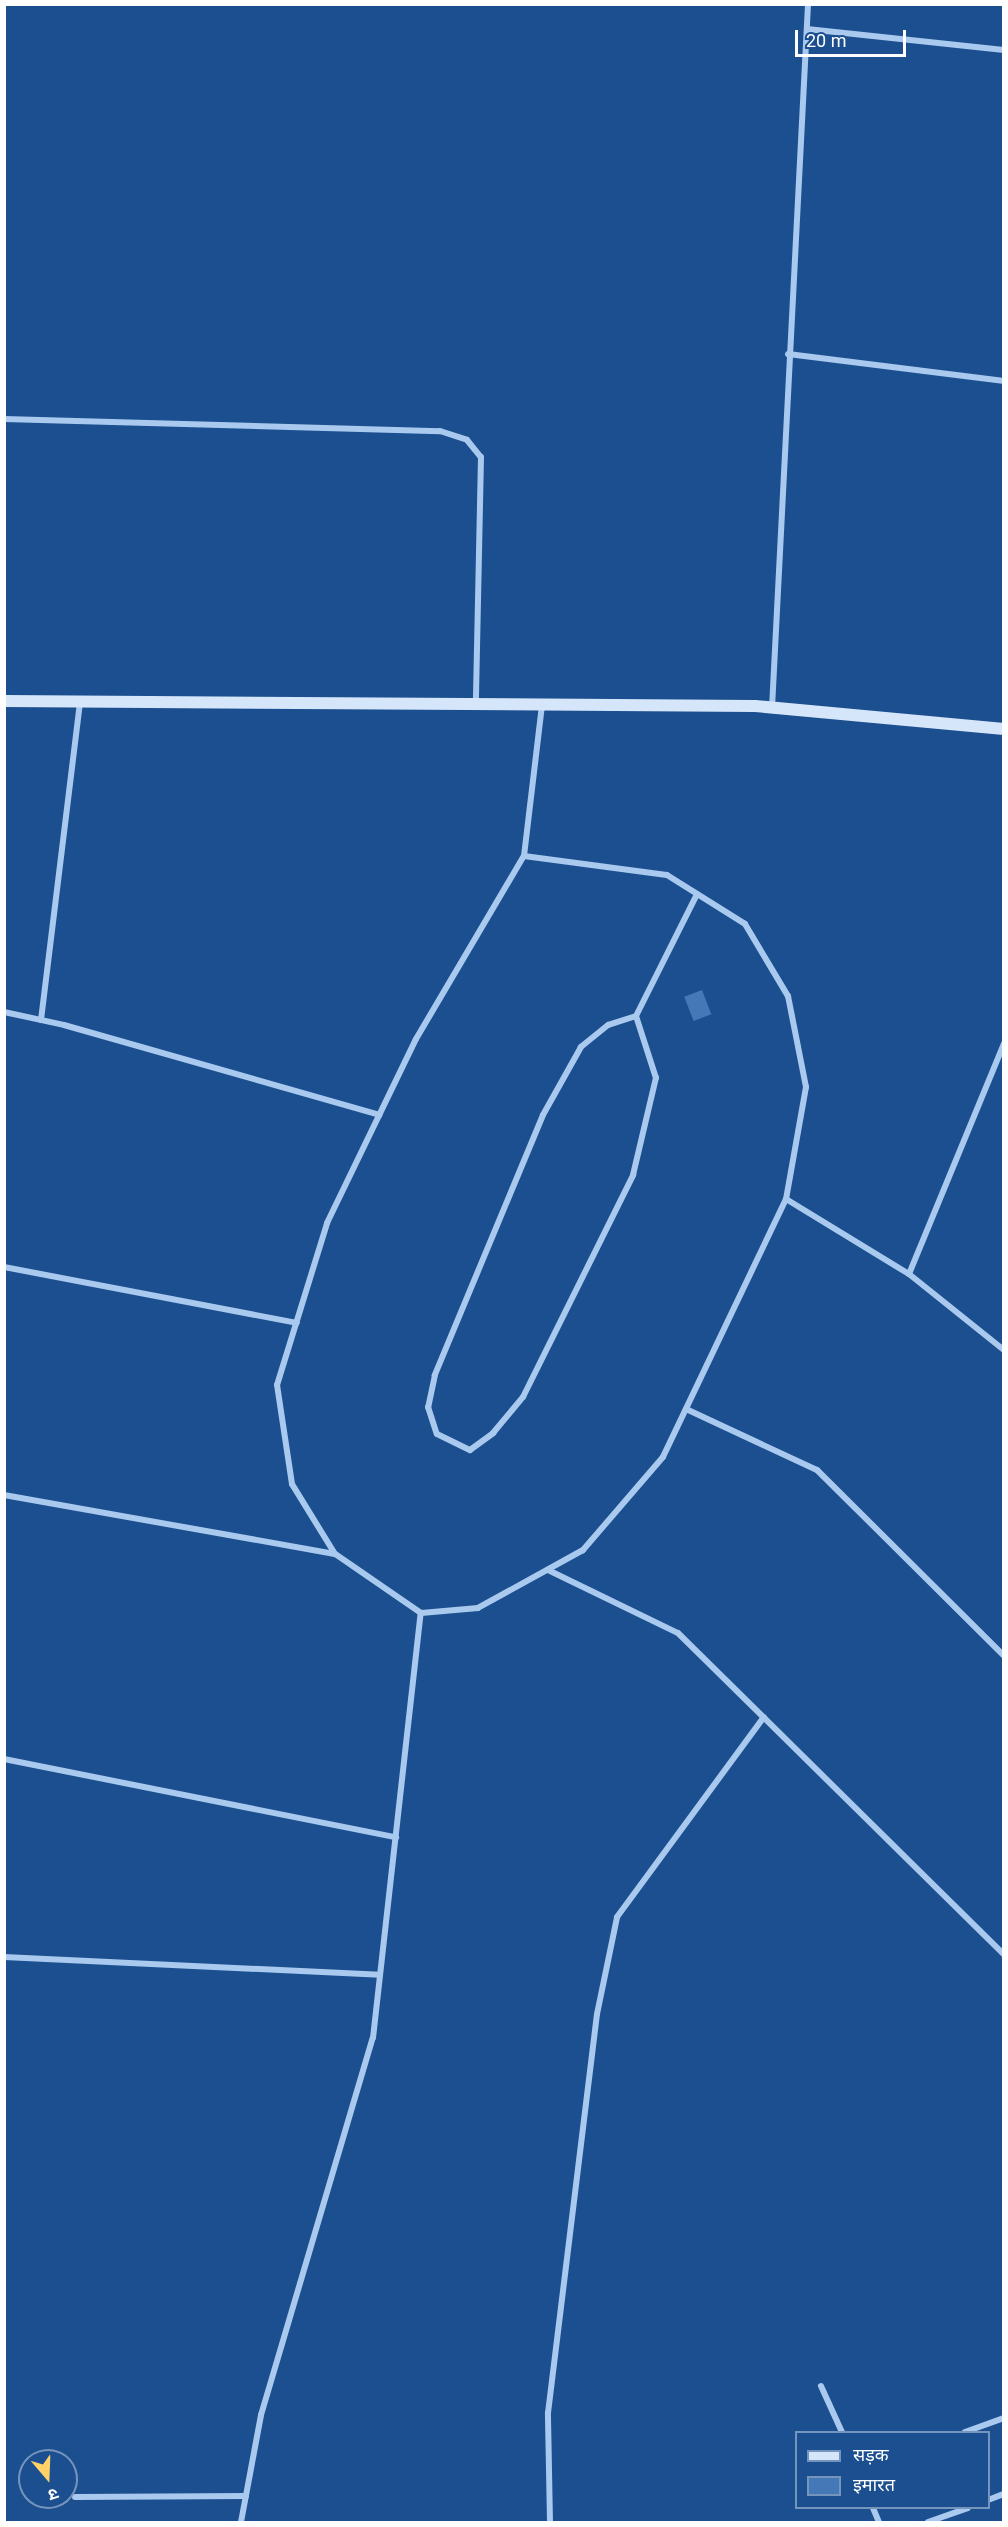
<!DOCTYPE html>
<html>
<head>
<meta charset="utf-8">
<style>
  body { margin:0 }
  #map { position:relative; width:1008px; height:2527px; overflow:hidden; background:#1b4f8f; font-family:Roboto,"Noto Sans Devanagari",sans-serif }
  div>[style] { position:absolute }
  .building>* { inset:0; background:#4478b7; transform-origin:0 0 }
  .street>* { height:6px; margin:-3px; padding:0 3px; transform-origin:3px; border-radius:3px; background:#a9c9ee }
  .secondary>* { height:12px; margin:-6px; padding:0 6px; transform-origin:6px; border-radius:6px; background:#d6e6fa }
  span { translate:-50% -50%; white-space:nowrap; text-align:center; line-height:1.15; -webkit-text-stroke:5px #1b4f8f; paint-order:stroke }
  .frame { position:absolute; inset:0; border:6px solid #fff; pointer-events:none }
  .legend { position:absolute; left:795px; top:2431px; width:195px; height:78px; box-sizing:border-box; background:#1b4f8f; border:2px solid #7695bc; margin:0; padding:8px 10px; list-style:none; font-size:18px; color:#fff }
  .legend li { display:flex; align-items:center; gap:12px; height:30px }
  .legend b { width:30px; border:2px solid #7695bc }
  .north { position:absolute; left:18px; top:2449px; width:60px; height:60px; box-sizing:border-box; background:#1b4f8f; border:2px solid #7695bc; border-radius:50%; rotate:161deg; font-size:16px; font-weight:700; line-height:24px; text-align:center; color:#fff }
  .north::after { content:''; display:block; margin:auto; width:21px; height:27px; background:#ffd166; clip-path:polygon(50% 0,100% 100%,50% 72%,0 100%) }
  .scale { position:absolute; left:795px; top:30px; width:111px; height:27px; box-sizing:border-box; border:3px solid #fff; border-top:0; padding-left:8px; font-size:18px; line-height:21px; white-space:nowrap; color:#fff; -webkit-text-stroke:4px #1b4f8f; paint-order:stroke }
</style>
</head>
<body>
<div id="map">
  <div class="building">
    <div style="left:702px;top:990px;width:26px;height:19px;rotate:69deg"></div>
  </div>
  <div class="street">
    <div style="left:807px;top:29px;width:198px;rotate:6.1deg"></div>
    <div style="left:788px;top:354px;width:218px;rotate:7.1deg"></div>
    <div style="left:4px;top:419px;width:436px;rotate:1.6deg"></div>
    <div style="left:440px;top:431px;width:28px;rotate:18deg"></div>
    <div style="left:467px;top:440px;width:22px;rotate:51deg"></div>
    <div style="left:481px;top:457px;width:247px;rotate:91.2deg"></div>
    <div style="left:772px;top:708px;width:705px;rotate:-87.07deg"></div>
    <div style="left:524px;top:856px;width:144px;rotate:7.6deg"></div>
    <div style="left:667px;top:875px;width:92px;rotate:32.1deg"></div>
    <div style="left:745px;top:924px;width:84px;rotate:59.2deg"></div>
    <div style="left:788px;top:996px;width:93px;rotate:78.8deg"></div>
    <div style="left:806px;top:1087px;width:114px;rotate:100.1deg"></div>
    <div style="left:786px;top:1199px;width:286px;rotate:115.5deg"></div>
    <div style="left:663px;top:1457px;width:123px;rotate:130.7deg"></div>
    <div style="left:583px;top:1550px;width:120px;rotate:151.1deg"></div>
    <div style="left:478px;top:1608px;width:57px;rotate:175deg"></div>
    <div style="left:421px;top:1613px;width:104px;rotate:-145.5deg"></div>
    <div style="left:335px;top:1554px;width:82px;rotate:-121.6deg"></div>
    <div style="left:292px;top:1484px;width:100px;rotate:-98.6deg"></div>
    <div style="left:277px;top:1385px;width:170px;rotate:-72.8deg"></div>
    <div style="left:327px;top:1223px;width:204px;rotate:-64.2deg"></div>
    <div style="left:416px;top:1039px;width:212px;rotate:-59.5deg"></div>
    <div style="left:524px;top:856px;width:152px;rotate:-83.2deg"></div>
    <div style="left:4px;top:1012px;width:61px;rotate:12.2deg"></div>
    <div style="left:64px;top:1025px;width:328px;rotate:15.9deg"></div>
    <div style="left:636px;top:1016px;width:29px;rotate:162deg"></div>
    <div style="left:608px;top:1025px;width:35px;rotate:141deg"></div>
    <div style="left:581px;top:1047px;width:78px;rotate:119.2deg"></div>
    <div style="left:543px;top:1115px;width:282px;rotate:112.6deg"></div>
    <div style="left:435px;top:1375px;width:33px;rotate:102deg"></div>
    <div style="left:428px;top:1407px;width:28px;rotate:72deg"></div>
    <div style="left:437px;top:1434px;width:37px;rotate:26deg"></div>
    <div style="left:470px;top:1450px;width:29px;rotate:-36deg"></div>
    <div style="left:493px;top:1433px;width:47px;rotate:-50.2deg"></div>
    <div style="left:523px;top:1397px;width:248px;rotate:-63.6deg"></div>
    <div style="left:633px;top:1175px;width:100px;rotate:-76.7deg"></div>
    <div style="left:656px;top:1078px;width:65px;rotate:-107.9deg"></div>
    <div style="left:636px;top:1016px;width:136px;rotate:-63.4deg"></div>
    <div style="left:41px;top:1020px;width:321px;rotate:-83deg"></div>
    <div style="left:786px;top:1199px;width:144px;rotate:31.4deg"></div>
    <div style="left:909px;top:1274px;width:122px;rotate:38.7deg"></div>
    <div style="left:4px;top:1267px;width:298px;rotate:10.8deg"></div>
    <div style="left:909px;top:1274px;width:250px;rotate:-67.6deg"></div>
    <div style="left:686px;top:1409px;width:145px;rotate:25deg"></div>
    <div style="left:817px;top:1470px;width:264px;rotate:44.8deg"></div>
    <div style="left:4px;top:1495px;width:336px;rotate:10.1deg"></div>
    <div style="left:548px;top:1570px;width:144px;rotate:25.9deg"></div>
    <div style="left:678px;top:1633px;width:458px;rotate:44.6deg"></div>
    <div style="left:4px;top:1759px;width:400px;rotate:11.3deg"></div>
    <div style="left:4px;top:1957px;width:376px;rotate:2.7deg"></div>
    <div style="left:821px;top:2386px;width:51px;rotate:65.5deg"></div>
    <div style="left:965px;top:2432px;width:41px;rotate:-19.7deg"></div>
    <div style="left:75px;top:2497px;width:171px;rotate:-0.3deg"></div>
    <div style="left:988px;top:2500px;width:17px;rotate:-21deg"></div>
    <div style="left:873px;top:2508px;width:15px;rotate:67deg"></div>
    <div style="left:241px;top:2522px;width:109px;rotate:-79.4deg"></div>
    <div style="left:261px;top:2415px;width:393px;rotate:-73.5deg"></div>
    <div style="left:373px;top:2038px;width:428px;rotate:-83.6deg"></div>
    <div style="left:550px;top:2522px;width:109px;rotate:-91.1deg"></div>
    <div style="left:548px;top:2413px;width:402px;rotate:-83deg"></div>
    <div style="left:597px;top:2014px;width:99px;rotate:-78.3deg"></div>
    <div style="left:617px;top:1917px;width:248px;rotate:-53.7deg"></div>
    <div style="left:928px;top:2522px;width:42px;rotate:-19.3deg"></div>
  </div>
  <div class="secondary">
    <div style="left:4px;top:701px;width:751px;rotate:0.38deg"></div>
    <div style="left:755px;top:706px;width:250px;rotate:5.3deg"></div>
  </div>
  <div class="frame"></div>
  <ul class="legend">
  <li><b style="height:8px;background:#d6e6fa"></b>सड़क</li>
  <li><b style="height:16px;background:#4478b7"></b>इमारत</li>
  </ul>
  <div class="north">उ</div>
  <div class="scale">20 m</div>
</div>
</body>
</html>
